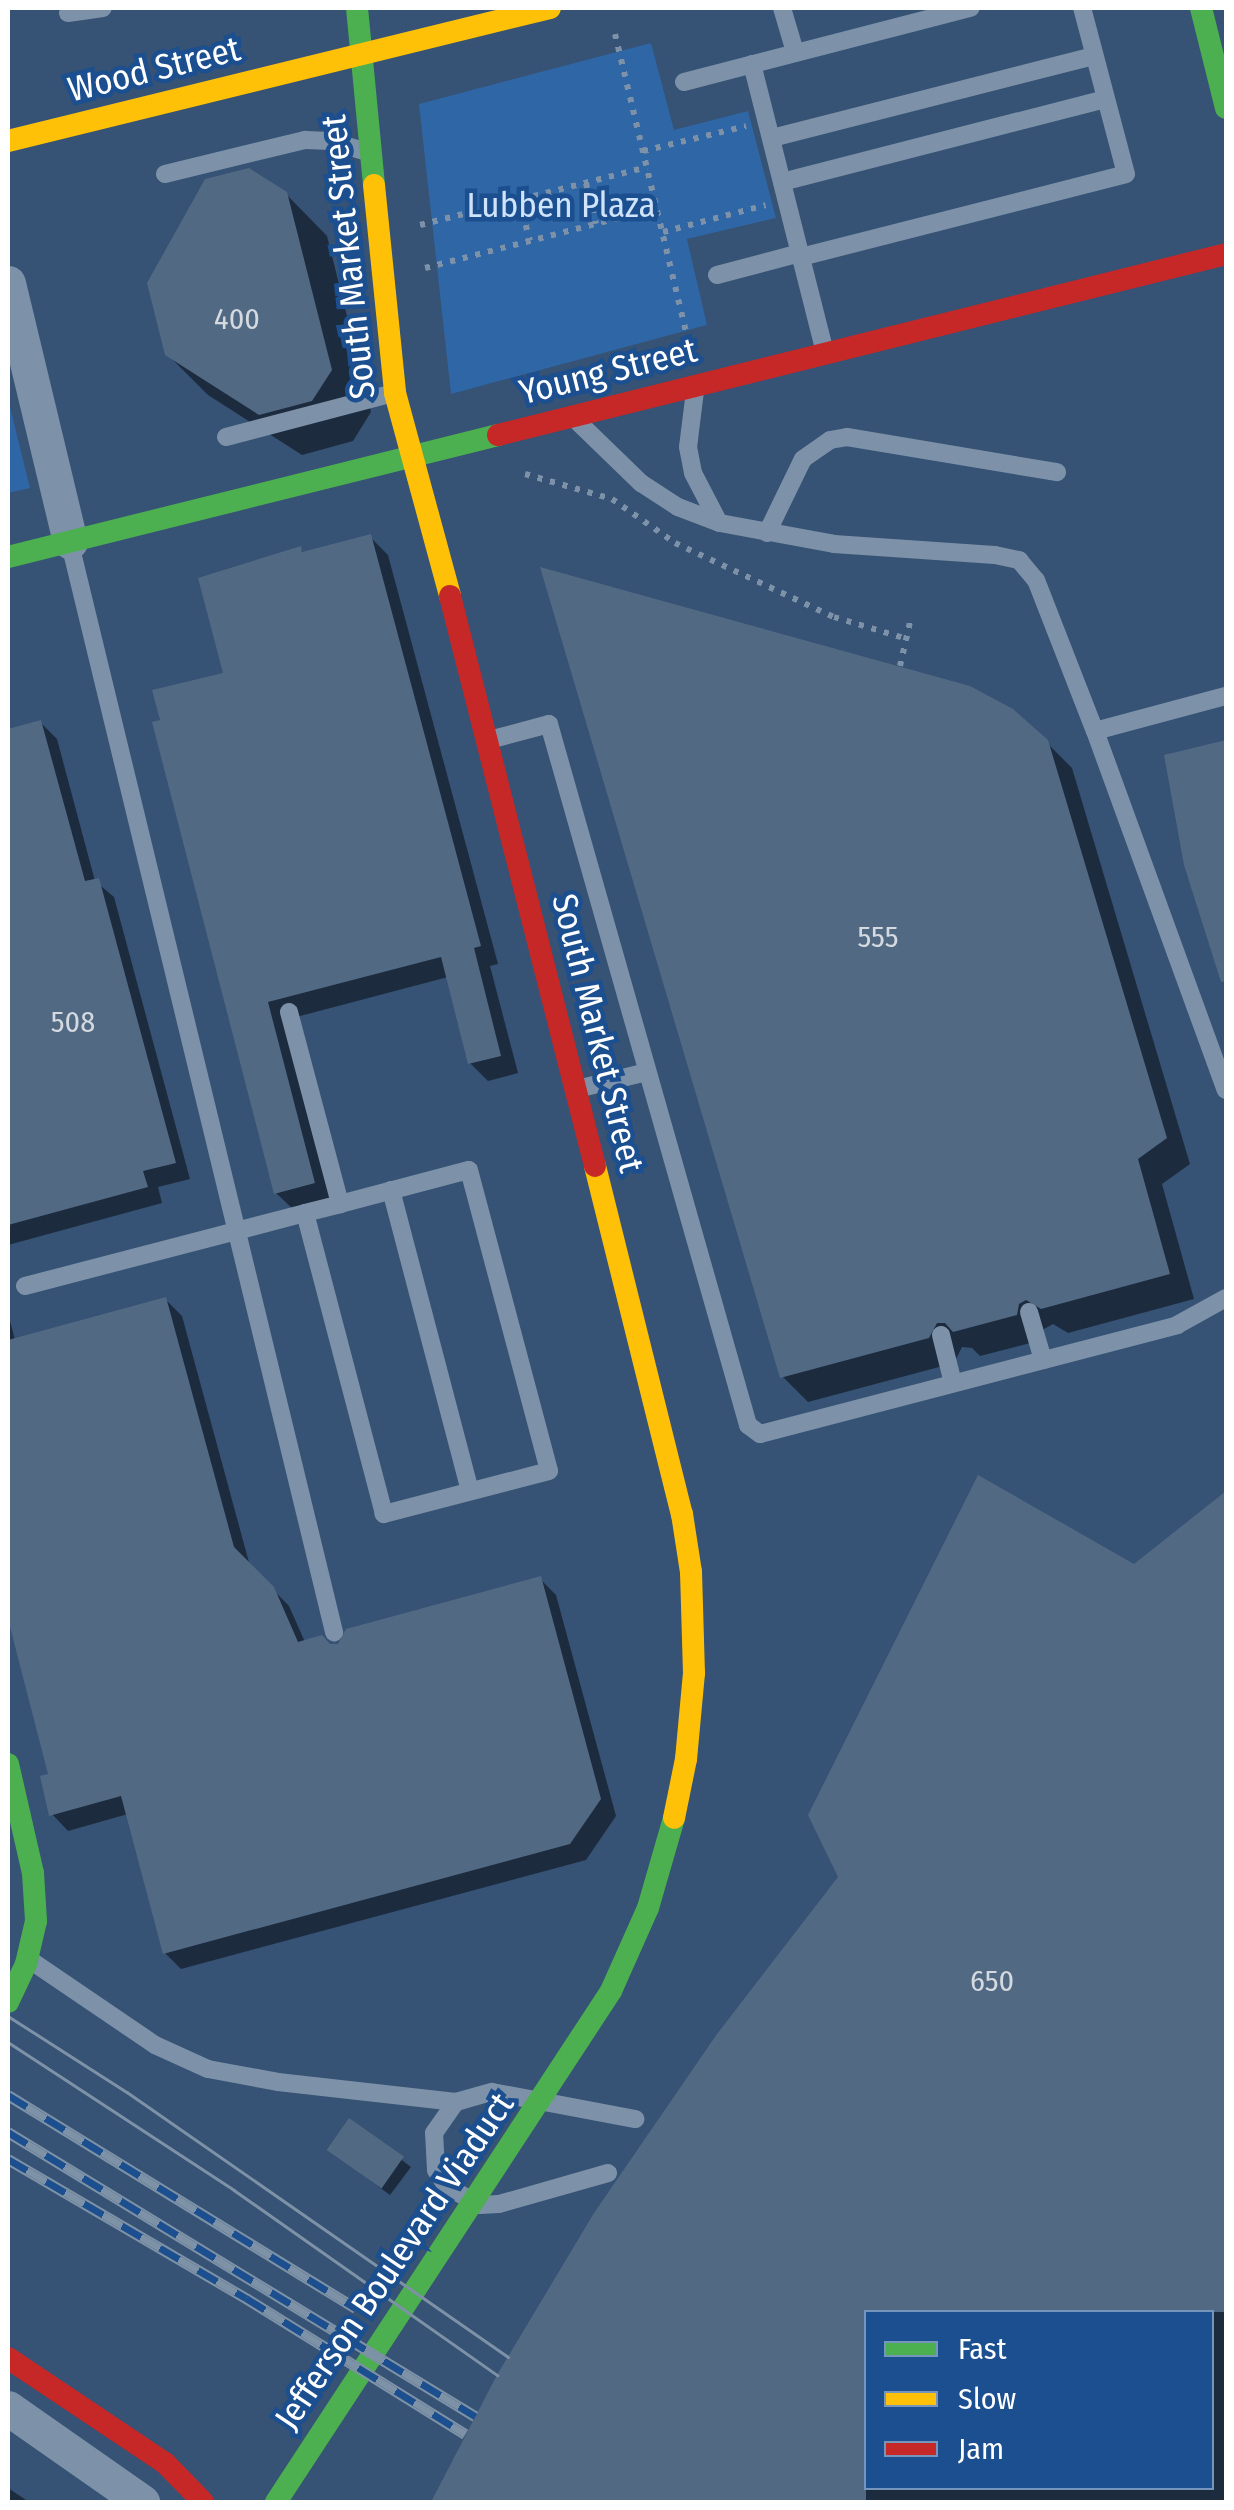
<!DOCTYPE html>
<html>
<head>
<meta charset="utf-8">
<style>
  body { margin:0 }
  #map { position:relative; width:1234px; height:2510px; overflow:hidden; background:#365274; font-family:"Fira Sans Condensed",sans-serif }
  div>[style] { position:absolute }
  .green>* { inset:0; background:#2f66a5 }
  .shadow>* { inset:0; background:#0007 }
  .building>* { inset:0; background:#526984; transform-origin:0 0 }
  .path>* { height:6px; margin-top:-3px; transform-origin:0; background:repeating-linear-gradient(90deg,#7d92a8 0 5px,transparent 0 13px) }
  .lane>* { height:18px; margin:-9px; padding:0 9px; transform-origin:9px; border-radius:9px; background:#7d92a8 }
  .street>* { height:35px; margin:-17.5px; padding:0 17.5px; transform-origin:17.5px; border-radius:17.5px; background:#7d92a8 }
  .fast>* { height:22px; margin:-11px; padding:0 11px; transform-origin:11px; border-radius:11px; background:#4caf50 }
  .slow>* { height:22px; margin:-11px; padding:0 11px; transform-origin:11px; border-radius:11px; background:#ffc107 }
  .jam>* { height:22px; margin:-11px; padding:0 11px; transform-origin:11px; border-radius:11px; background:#c62828 }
  .tram>* { height:2.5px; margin:-1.25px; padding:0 1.25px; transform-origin:1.25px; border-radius:1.25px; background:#7e92a7 }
  .rail>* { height:11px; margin-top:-5.5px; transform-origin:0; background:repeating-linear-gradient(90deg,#1b4f8f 0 22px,#7e92a7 0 44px); box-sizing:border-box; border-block:2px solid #7e92a7 }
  span { translate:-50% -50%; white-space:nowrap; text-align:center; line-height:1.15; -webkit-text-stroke:9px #1b4f8f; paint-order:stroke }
  .number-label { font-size:30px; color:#d4dae0 }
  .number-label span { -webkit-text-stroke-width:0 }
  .street-label { font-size:35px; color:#fff }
  .park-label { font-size:35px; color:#cfe3fa }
  .frame { position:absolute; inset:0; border:10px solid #fff; pointer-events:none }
  .legend { position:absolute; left:864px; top:2310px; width:350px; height:180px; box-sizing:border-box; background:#1b4f8f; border:2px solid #7695bc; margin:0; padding:12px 18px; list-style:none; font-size:30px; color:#fff }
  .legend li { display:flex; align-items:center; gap:20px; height:50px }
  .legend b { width:50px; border:2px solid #7695bc }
</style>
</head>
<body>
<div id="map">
  <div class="green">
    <div style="clip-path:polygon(651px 43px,674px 130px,748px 111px,776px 218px,687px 239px,707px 325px,451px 394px,419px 104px)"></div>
    <div style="clip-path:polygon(8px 399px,30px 488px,8px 493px)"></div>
  </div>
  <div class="shadow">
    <div style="clip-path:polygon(286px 194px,327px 236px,371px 412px,353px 441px,302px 455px,208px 395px,167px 354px)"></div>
    <div style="clip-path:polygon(370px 537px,388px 555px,498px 964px,490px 966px,518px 1073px,488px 1081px,470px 1063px,448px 977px,285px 1020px,331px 1200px,294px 1210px,276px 1193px,226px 674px,300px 549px,305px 554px)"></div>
    <div style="clip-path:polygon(41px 723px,57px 739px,95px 881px,114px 897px,190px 1179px,158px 1187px,162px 1203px,8px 1245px,8px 732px)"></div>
    <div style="clip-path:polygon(1046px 742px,1072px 768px,1190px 1164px,1162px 1184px,1194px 1299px,1068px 1333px,1053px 1324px,1044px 1329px,1042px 1340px,980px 1356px,972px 1348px,962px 1347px,954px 1363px,808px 1402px,783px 1377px)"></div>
    <div style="clip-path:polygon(1226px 742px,1226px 976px,1186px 864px,1166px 757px)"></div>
    <div style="clip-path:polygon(166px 1300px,182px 1316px,250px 1566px,289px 1606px,305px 1642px,339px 1646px,540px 1579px,556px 1595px,616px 1816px,586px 1860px,181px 1969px,165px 1953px,128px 1814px,68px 1831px,52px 1814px,51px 1776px,8px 1609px,8px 1313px,15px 1340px)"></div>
    <div style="clip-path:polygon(evenodd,1226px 1494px,1226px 2502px,434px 2502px,499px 2377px,1135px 1567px,1226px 1494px,866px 2312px,1212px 2312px,1212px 2488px,866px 2488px,866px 2312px)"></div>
    <div style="clip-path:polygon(350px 2121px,411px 2167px,390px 2195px,338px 2157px)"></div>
    <div style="clip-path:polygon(8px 2488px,29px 2502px,8px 2502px)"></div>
  </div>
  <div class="building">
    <div style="clip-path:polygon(249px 168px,287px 192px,332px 370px,312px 401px,259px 415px,165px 355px,147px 283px,205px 179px)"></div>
    <div style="clip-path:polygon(371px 534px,481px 946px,474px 948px,501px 1056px,468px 1064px,441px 957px,268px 1002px,315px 1183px,274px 1194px,152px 722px,160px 720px,152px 690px,223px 673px,198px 578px,301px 546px,302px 552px)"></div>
    <div style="clip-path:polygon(540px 567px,970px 686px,1013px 709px,1048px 740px,1167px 1138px,1138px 1159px,1170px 1274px,1041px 1309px,1026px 1300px,1019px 1304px,1017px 1315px,953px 1332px,945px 1323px,937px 1323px,929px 1338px,780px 1378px)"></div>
    <div style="clip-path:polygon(41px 720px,85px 881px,99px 878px,176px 1163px,143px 1171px,148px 1187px,8px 1225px,8px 729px)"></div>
    <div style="clip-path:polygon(1226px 740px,1226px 981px,1221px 982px,1184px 865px,1164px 755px)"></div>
    <div style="clip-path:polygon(166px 1297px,234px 1547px,274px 1587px,298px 1642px,322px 1635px,330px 1644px,338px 1644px,346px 1629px,541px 1576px,601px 1799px,570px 1844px,163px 1954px,121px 1796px,49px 1816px,40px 1776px,48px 1774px,8px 1619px,8px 1340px)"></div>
    <div style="clip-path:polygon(978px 1475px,1134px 1564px,1226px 1491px,1226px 2312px,866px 2312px,866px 2502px,431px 2502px,497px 2375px,594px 2213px,717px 2034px,838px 1877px,808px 1815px)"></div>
    <div style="left:349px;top:2118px;width:67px;height:39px;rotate:35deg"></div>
  </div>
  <div class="path">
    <div style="left:615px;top:34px;width:315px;rotate:76.6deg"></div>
    <div style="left:643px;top:151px;width:106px;rotate:-13.6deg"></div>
    <div style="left:586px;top:183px;width:42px;rotate:76.3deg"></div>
    <div style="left:519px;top:200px;width:42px;rotate:75deg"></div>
    <div style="left:420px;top:225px;width:234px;rotate:-14.3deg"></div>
    <div style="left:663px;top:232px;width:106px;rotate:-14.7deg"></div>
    <div style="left:425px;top:268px;width:240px;rotate:-14.5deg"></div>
    <div style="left:525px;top:474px;width:91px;rotate:16deg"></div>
    <div style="left:612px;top:499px;width:77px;rotate:34.9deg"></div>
    <div style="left:675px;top:543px;width:175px;rotate:25deg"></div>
    <div style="left:834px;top:617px;width:76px;rotate:16.8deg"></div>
    <div style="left:900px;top:666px;width:45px;rotate:-77.2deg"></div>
  </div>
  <div class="lane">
    <div style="left:782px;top:8px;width:46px;rotate:73.5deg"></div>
    <div style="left:68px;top:13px;width:35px;rotate:-8deg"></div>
    <div style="left:752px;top:64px;width:294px;rotate:75.8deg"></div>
    <div style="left:684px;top:82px;width:296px;rotate:-14.5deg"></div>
    <div style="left:772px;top:138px;width:332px;rotate:-14.3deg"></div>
    <div style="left:165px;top:174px;width:144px;rotate:-13.7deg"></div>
    <div style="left:305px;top:140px;width:26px;rotate:2deg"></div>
    <div style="left:331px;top:141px;width:38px;rotate:17deg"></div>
    <div style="left:782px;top:182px;width:333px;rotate:-14.4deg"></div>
    <div style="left:801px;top:257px;width:335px;rotate:-14.3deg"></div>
    <div style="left:1126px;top:174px;width:172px;rotate:-104.8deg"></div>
    <div style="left:717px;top:275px;width:86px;rotate:-14.8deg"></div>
    <div style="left:695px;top:391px;width:56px;rotate:97.1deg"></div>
    <div style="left:688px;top:447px;width:26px;rotate:79deg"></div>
    <div style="left:693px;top:473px;width:56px;rotate:62.5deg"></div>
    <div style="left:578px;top:422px;width:88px;rotate:44.1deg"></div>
    <div style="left:641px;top:483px;width:44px;rotate:33deg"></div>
    <div style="left:678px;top:507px;width:45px;rotate:20.9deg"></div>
    <div style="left:720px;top:523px;width:116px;rotate:10.4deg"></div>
    <div style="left:834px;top:544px;width:161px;rotate:3.9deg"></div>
    <div style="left:995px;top:555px;width:25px;rotate:12deg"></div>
    <div style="left:1019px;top:560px;width:26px;rotate:50deg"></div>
    <div style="left:1036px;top:580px;width:162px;rotate:68.7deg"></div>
    <div style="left:1095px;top:731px;width:382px;rotate:70deg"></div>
    <div style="left:226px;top:437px;width:170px;rotate:-14.7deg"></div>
    <div style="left:767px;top:533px;width:82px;rotate:-64.1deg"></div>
    <div style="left:803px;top:459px;width:33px;rotate:-35deg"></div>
    <div style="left:830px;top:440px;width:17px;rotate:-10deg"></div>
    <div style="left:847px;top:437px;width:213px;rotate:9.5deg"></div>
    <div style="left:70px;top:544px;width:1120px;rotate:76.36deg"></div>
    <div style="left:1095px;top:731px;width:136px;rotate:-15deg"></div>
    <div style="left:493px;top:739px;width:58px;rotate:-15deg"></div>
    <div style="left:549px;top:724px;width:729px;rotate:74.15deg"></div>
    <div style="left:748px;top:1425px;width:15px;rotate:37deg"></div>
    <div style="left:760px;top:1434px;width:431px;rotate:-14.6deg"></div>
    <div style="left:1177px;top:1325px;width:56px;rotate:-28.9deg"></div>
    <div style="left:289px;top:1012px;width:199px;rotate:75.1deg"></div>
    <div style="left:577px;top:1089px;width:72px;rotate:-13.7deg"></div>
    <div style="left:391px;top:1190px;width:311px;rotate:75.3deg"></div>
    <div style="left:25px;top:1286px;width:289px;rotate:-14.6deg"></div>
    <div style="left:305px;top:1213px;width:36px;rotate:-14deg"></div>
    <div style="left:340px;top:1204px;width:133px;rotate:-14.8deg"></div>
    <div style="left:469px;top:1170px;width:311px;rotate:75.1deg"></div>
    <div style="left:549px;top:1471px;width:171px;rotate:165.4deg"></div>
    <div style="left:384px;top:1514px;width:311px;rotate:-104.7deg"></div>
    <div style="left:1029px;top:1312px;width:50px;rotate:73.7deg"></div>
    <div style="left:941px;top:1335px;width:49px;rotate:76deg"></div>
    <div style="left:30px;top:1960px;width:151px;rotate:34.2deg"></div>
    <div style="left:155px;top:2045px;width:58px;rotate:24.4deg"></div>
    <div style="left:208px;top:2069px;width:71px;rotate:10.5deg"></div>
    <div style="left:278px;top:2082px;width:179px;rotate:6.4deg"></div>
    <div style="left:608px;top:2173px;width:113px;rotate:164.1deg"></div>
    <div style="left:499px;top:2204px;width:19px;rotate:177deg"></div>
    <div style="left:480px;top:2205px;width:38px;rotate:-151deg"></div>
    <div style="left:447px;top:2187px;width:20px;rotate:-123deg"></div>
    <div style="left:436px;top:2170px;width:37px;rotate:-93deg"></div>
    <div style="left:434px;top:2133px;width:38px;rotate:-55deg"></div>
    <div style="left:456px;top:2102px;width:37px;rotate:-16deg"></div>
    <div style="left:492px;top:2092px;width:146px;rotate:10.7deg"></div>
  </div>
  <div class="street">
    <div style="left:8px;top:283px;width:266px;rotate:76.5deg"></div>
    <div style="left:8px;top:2408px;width:164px;rotate:35deg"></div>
  </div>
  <div class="fast">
    <div style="left:357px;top:8px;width:178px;rotate:84.5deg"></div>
    <div style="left:1201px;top:8px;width:103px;rotate:76deg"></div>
    <div style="left:8px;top:557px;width:505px;rotate:-13.98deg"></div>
    <div style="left:8px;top:1764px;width:112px;rotate:77.1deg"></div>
    <div style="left:33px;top:1873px;width:48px;rotate:86.4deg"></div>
    <div style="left:36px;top:1921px;width:44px;rotate:103.1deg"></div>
    <div style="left:26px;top:1964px;width:42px;rotate:115.3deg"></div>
    <div style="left:276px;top:2502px;width:611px;rotate:-56.75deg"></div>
    <div style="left:611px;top:1991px;width:91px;rotate:-66deg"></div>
    <div style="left:648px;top:1908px;width:94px;rotate:-73.9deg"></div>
  </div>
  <div class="slow">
    <div style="left:8px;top:141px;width:558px;rotate:-13.79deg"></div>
    <div style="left:374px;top:185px;width:209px;rotate:84.2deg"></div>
    <div style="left:395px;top:393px;width:210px;rotate:74.8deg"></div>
    <div style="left:595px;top:1166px;width:359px;rotate:76deg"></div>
    <div style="left:682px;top:1514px;width:59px;rotate:81.2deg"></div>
    <div style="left:691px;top:1572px;width:101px;rotate:88.3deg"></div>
    <div style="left:694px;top:1673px;width:86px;rotate:95.3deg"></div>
    <div style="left:686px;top:1759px;width:60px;rotate:101.5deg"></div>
  </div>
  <div class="jam">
    <div style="left:498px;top:435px;width:750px;rotate:-13.96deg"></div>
    <div style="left:450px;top:596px;width:588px;rotate:75.73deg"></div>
    <div style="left:8px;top:2358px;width:189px;rotate:33.8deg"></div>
    <div style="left:165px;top:2463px;width:54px;rotate:45.7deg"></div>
  </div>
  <div class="tram">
    <div style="left:8px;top:2016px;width:141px;rotate:32.6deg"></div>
    <div style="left:127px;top:2092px;width:464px;rotate:34.8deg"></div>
    <div style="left:8px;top:2042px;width:270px;rotate:33.2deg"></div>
    <div style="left:234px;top:2190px;width:322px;rotate:35.1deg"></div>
  </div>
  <div class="rail">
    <div style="left:8px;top:2095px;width:408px;rotate:31.5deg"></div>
    <div style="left:8px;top:2132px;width:547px;rotate:31.31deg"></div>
    <div style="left:8px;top:2159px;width:276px;rotate:30.3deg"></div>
    <div style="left:246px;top:2298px;width:258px;rotate:31.8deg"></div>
  </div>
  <div class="number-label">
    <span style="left:237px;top:319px">400</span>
    <span style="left:878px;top:937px">555</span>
    <span style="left:73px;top:1022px">508</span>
    <span style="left:992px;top:1981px">650</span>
  </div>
  <div class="street-label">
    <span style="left:154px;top:69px;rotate:-14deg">Wood Street</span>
    <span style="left:348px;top:257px;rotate:-96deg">South Market Street</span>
    <span style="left:608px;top:371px;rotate:-14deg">Young Street</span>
    <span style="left:598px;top:1033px;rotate:76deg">South Market Street</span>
    <span style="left:394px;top:2261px;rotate:-56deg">Jefferson Boulevard Viaduct</span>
  </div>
  <div class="park-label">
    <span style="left:561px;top:205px">Lubben Plaza</span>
  </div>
  <div class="frame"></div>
  <ul class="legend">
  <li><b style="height:12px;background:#4caf50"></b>Fast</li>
  <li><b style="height:12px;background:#ffc107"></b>Slow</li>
  <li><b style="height:12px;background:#c62828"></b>Jam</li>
  </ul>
</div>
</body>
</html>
